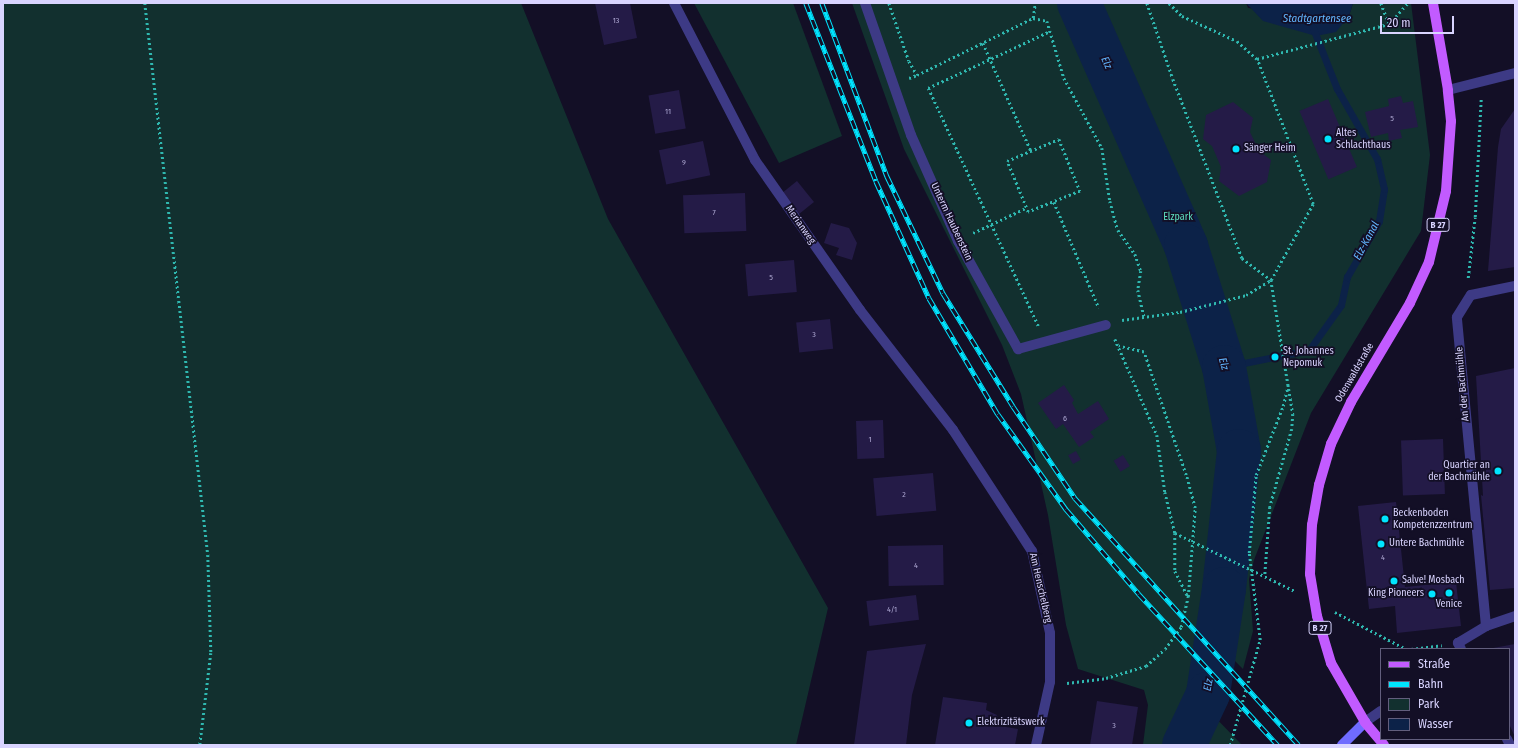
<!DOCTYPE html>
<html>
<head>
<meta charset="utf-8">
<style>
  body { margin:0 }
  #map { position:relative; width:1518px; height:748px; overflow:hidden; background:#130f26; font-family:"Fira Sans Condensed",sans-serif }
  div>[style] { position:absolute }
  .green>* { inset:0; background:#12302f }
  .water>* { inset:0; background:#0c2248 }
  .stream>* { height:7px; margin:-3.5px; padding:0 3.5px; transform-origin:3.5px; border-radius:3.5px; background:#0c2248 }
  .river>* { height:44px; margin:-22px; padding:0 22px; transform-origin:22px; border-radius:22px; background:#0c2248 }
  .building>* { inset:0; background:#241b47; transform-origin:0 0 }
  .path>* { height:2.5px; margin-top:-1.25px; transform-origin:0; background:repeating-linear-gradient(90deg,#2fb8b0 0 2px,transparent 0 5px) }
  .service>* { height:10px; margin:-5px; padding:0 5px; transform-origin:5px; border-radius:5px; background:#3d3a85 }
  .pedestrian>* { height:10px; margin:-5px; padding:0 5px; transform-origin:5px; border-radius:5px; background:#3d3a85 }
  .minor>* { height:10px; margin:-5px; padding:0 5px; transform-origin:5px; border-radius:5px; background:#3d3a85 }
  .tertiary>* { height:10px; margin:-5px; padding:0 5px; transform-origin:5px; border-radius:5px; background:#3d3a85 }
  .secondary>* { height:10px; margin:-5px; padding:0 5px; transform-origin:5px; border-radius:5px; background:#6f6bff }
  .primary>* { height:10px; margin:-5px; padding:0 5px; transform-origin:5px; border-radius:5px; background:#c25bff }
  .rail>* { height:4.5px; margin-top:-2.25px; transform-origin:0; background:repeating-linear-gradient(90deg,#130f26 0 9px,#00e5ff 0 18px); box-sizing:border-box; border-block:1px solid #00e5ff }
  .dots>* { width:11px; height:11px; translate:-50% -50%; box-sizing:border-box; border:2px solid #130f26; border-radius:50% }
  span { translate:-50% -50%; white-space:nowrap; text-align:center; line-height:1.15; -webkit-text-stroke:3.5px #130f26; paint-order:stroke }
  .number-label { font-size:8px; color:#aca6d1 }
  .number-label span { -webkit-text-stroke-width:0 }
  .shield-label span { padding:1px 3px; background:#130f26; border:1px solid; border-radius:3px; -webkit-text-stroke-width:0 }
  .shield-label { font-size:9px; color:#d9d4ff; font-weight:700 }
  .poi-label { font-size:10px; color:#d9d4ff }
  .left { translate:0 -50%; text-align:left }
  .right { translate:-100% -50%; text-align:right }
  .park-label { font-size:10px; color:#5fe0c0 }
  .street-label { font-size:10px; color:#d9d4ff }
  .water-label { font-size:11px; color:#62b6ff; font-style:italic }
  .frame { position:absolute; inset:0; border:4px solid #d9d4ff; pointer-events:none }
  .legend { position:absolute; left:1380px; top:648px; width:130px; height:92px; box-sizing:border-box; background:#130f26; border:1px solid #625e7d; margin:0; padding:5px 7px; list-style:none; font-size:12px; color:#d9d4ff }
  .legend li { display:flex; align-items:center; gap:8px; height:20px }
  .legend b { width:20px; border:1px solid #625e7d }
  .scale { position:absolute; left:1380px; top:16px; width:74px; height:18px; box-sizing:border-box; border:2px solid #d9d4ff; border-top:0; padding-left:5px; font-size:12px; line-height:14px; white-space:nowrap; color:#d9d4ff; -webkit-text-stroke:3px #130f26; paint-order:stroke }
</style>
</head>
<body>
<div id="map">
  <div class="green">
    <div style="clip-path:polygon(3px 3px,521px 3px,608px 219px,828px 608px,796px 745px,3px 745px)"></div>
    <div style="clip-path:polygon(694px 3px,793px 3px,842px 136px,779px 163px)"></div>
    <div style="clip-path:polygon(852px 3px,1246px 3px,1248px 8px,1349px 16px,1353px 3px,1411px 3px,1430px 155px,1421px 231px,1311px 413px,1254px 560px,1249px 579px,1253px 631px,1243px 669px,1226px 652px,1208px 710px,1242px 745px,1143px 745px,1148px 705px,1144px 690px,1078px 669px,1066px 625px,1048px 515px,1021px 394px,1002px 345px,904px 149px)"></div>
  </div>
  <div class="water">
    <div style="clip-path:polygon(1246px 3px,1353px 3px,1349px 16px,1336px 32px,1316px 36px,1263px 21px)"></div>
  </div>
  <div class="stream">
    <div style="left:1224px;top:367px;width:87px;rotate:-11.3deg"></div>
    <div style="left:1309px;top:350px;width:55px;rotate:-54.6deg"></div>
    <div style="left:1341px;top:305px;width:29px;rotate:-78deg"></div>
    <div style="left:1347px;top:277px;width:64px;rotate:-60.3deg"></div>
    <div style="left:1379px;top:221px;width:32px;rotate:-81deg"></div>
    <div style="left:1384px;top:189px;width:31px;rotate:-103deg"></div>
    <div style="left:1377px;top:159px;width:81px;rotate:-119.7deg"></div>
    <div style="left:1337px;top:89px;width:66px;rotate:-111.5deg"></div>
  </div>
  <div class="river">
    <div style="left:1079px;top:3px;width:266px;rotate:66.2deg"></div>
    <div style="left:1186px;top:246px;width:127px;rotate:72.6deg"></div>
    <div style="left:1224px;top:367px;width:85px;rotate:79.9deg"></div>
    <div style="left:1239px;top:451px;width:139px;rotate:96.2deg"></div>
    <div style="left:1224px;top:589px;width:106px;rotate:98.7deg"></div>
    <div style="left:1208px;top:694px;width:56px;rotate:115.2deg"></div>
  </div>
  <div class="building">
    <div style="clip-path:polygon(595px 3px,630px 3px,637px 38px,604px 45px)"></div>
    <div style="left:679px;top:90px;width:39px;height:31px;rotate:80deg"></div>
    <div style="clip-path:polygon(1401px 96px,1403px 103px,1413px 101px,1418px 127px,1400px 130px,1402px 138px,1389px 141px,1388px 133px,1371px 137px,1365px 112px,1389px 106px,1388px 99px)"></div>
    <div style="left:1328px;top:99px;width:74px;height:31px;rotate:67deg"></div>
    <div style="clip-path:polygon(1233px 102px,1253px 118px,1250px 132px,1259px 151px,1271px 160px,1267px 182px,1239px 196px,1219px 181px,1221px 167px,1212px 146px,1203px 139px,1206px 115px)"></div>
    <div style="clip-path:polygon(1515px 109px,1515px 267px,1488px 271px,1498px 147px,1501px 129px)"></div>
    <div style="left:703px;top:141px;width:35px;height:45px;rotate:78deg"></div>
    <div style="left:797px;top:181px;width:27px;height:20px;rotate:51deg"></div>
    <div style="left:745px;top:193px;width:38px;height:62px;rotate:88deg"></div>
    <div style="clip-path:polygon(831px 223px,849px 228px,857px 243px,852px 260px,836px 255px,839px 248px,824px 243px)"></div>
    <div style="left:794px;top:260px;width:32px;height:49px;rotate:85deg"></div>
    <div style="left:830px;top:319px;width:30px;height:34px;rotate:84deg"></div>
    <div style="clip-path:polygon(1515px 368px,1515px 588px,1490px 590px,1481px 495px,1483px 496px,1476px 376px)"></div>
    <div style="clip-path:polygon(1064px 385px,1074px 400px,1072px 403px,1078px 414px,1098px 401px,1109px 419px,1090px 432px,1094px 437px,1079px 447px,1063px 424px,1056px 429px,1038px 403px)"></div>
    <div style="left:883px;top:420px;width:38px;height:27px;rotate:88deg"></div>
    <div style="left:1443px;top:439px;width:55px;height:42px;rotate:88deg"></div>
    <div style="left:1076px;top:451px;width:10px;height:9px;rotate:61deg"></div>
    <div style="left:1123px;top:455px;width:13px;height:11px;rotate:58deg"></div>
    <div style="left:933px;top:473px;width:38px;height:60px;rotate:85deg"></div>
    <div style="clip-path:polygon(1396px 502px,1405px 587px,1456px 582px,1461px 626px,1397px 633px,1395px 606px,1369px 609px,1358px 506px)"></div>
    <div style="left:943px;top:545px;width:40px;height:55px;rotate:89deg"></div>
    <div style="left:916px;top:595px;width:25px;height:50px;rotate:83deg"></div>
    <div style="clip-path:polygon(926px 644px,912px 695px,906px 745px,854px 745px,867px 651px)"></div>
    <div style="clip-path:polygon(1515px 644px,1515px 737px,1509px 724px,1509px 649px,1493px 648px)"></div>
    <div style="clip-path:polygon(943px 697px,987px 703px,986px 710px,997px 715px,1000px 726px,1018px 729px,1015px 745px,935px 745px)"></div>
    <div style="clip-path:polygon(1097px 701px,1138px 707px,1132px 745px,1090px 745px)"></div>
  </div>
  <div class="path">
    <div style="left:145px;top:3px;width:556px;rotate:83.49deg"></div>
    <div style="left:208px;top:555px;width:98px;rotate:88.2deg"></div>
    <div style="left:211px;top:653px;width:93px;rotate:96.8deg"></div>
    <div style="left:889px;top:3px;width:61px;rotate:71deg"></div>
    <div style="left:909px;top:61px;width:16px;rotate:60deg"></div>
    <div style="left:917px;top:75px;width:129px;rotate:-26.2deg"></div>
    <div style="left:1033px;top:18px;width:15px;rotate:-82deg"></div>
    <div style="left:1147px;top:3px;width:80px;rotate:71.1deg"></div>
    <div style="left:1173px;top:79px;width:192px;rotate:68.9deg"></div>
    <div style="left:1242px;top:258px;width:36px;rotate:37deg"></div>
    <div style="left:1271px;top:280px;width:136px;rotate:80.7deg"></div>
    <div style="left:1293px;top:414px;width:15px;rotate:94deg"></div>
    <div style="left:1292px;top:429px;width:81px;rotate:105.8deg"></div>
    <div style="left:1270px;top:507px;width:68px;rotate:94.2deg"></div>
    <div style="left:1169px;top:3px;width:18px;rotate:45deg"></div>
    <div style="left:1182px;top:16px;width:60px;rotate:24.4deg"></div>
    <div style="left:1237px;top:41px;width:27px;rotate:42deg"></div>
    <div style="left:1257px;top:59px;width:137px;rotate:-14.9deg"></div>
    <div style="left:1389px;top:24px;width:28px;rotate:-48deg"></div>
    <div style="left:1381px;top:3px;width:22px;rotate:69deg"></div>
    <div style="left:1033px;top:18px;width:14px;rotate:12deg"></div>
    <div style="left:1047px;top:21px;width:59px;rotate:73.4deg"></div>
    <div style="left:1064px;top:78px;width:80px;rotate:61.5deg"></div>
    <div style="left:1102px;top:148px;width:54px;rotate:81.4deg"></div>
    <div style="left:1110px;top:201px;width:30px;rotate:75deg"></div>
    <div style="left:1118px;top:230px;width:29px;rotate:55deg"></div>
    <div style="left:1135px;top:254px;width:18px;rotate:71deg"></div>
    <div style="left:1141px;top:271px;width:19px;rotate:99deg"></div>
    <div style="left:1138px;top:290px;width:28px;rotate:77deg"></div>
    <div style="left:983px;top:43px;width:118px;rotate:66deg"></div>
    <div style="left:909px;top:78px;width:9px;rotate:-21deg"></div>
    <div style="left:1059px;top:139px;width:56px;rotate:68deg"></div>
    <div style="left:1080px;top:191px;width:56px;rotate:158deg"></div>
    <div style="left:1028px;top:212px;width:55px;rotate:-112.4deg"></div>
    <div style="left:1007px;top:161px;width:56px;rotate:-22.9deg"></div>
    <div style="left:1054px;top:202px;width:115px;rotate:67deg"></div>
    <div style="left:973px;top:233px;width:59px;rotate:-25.3deg"></div>
    <div style="left:1468px;top:278px;width:61px;rotate:-83.5deg"></div>
    <div style="left:1475px;top:217px;width:118px;rotate:-87.1deg"></div>
    <div style="left:1122px;top:320px;width:59px;rotate:-7.9deg"></div>
    <div style="left:1180px;top:312px;width:68px;rotate:-14.4deg"></div>
    <div style="left:1246px;top:295px;width:29px;rotate:-31deg"></div>
    <div style="left:1271px;top:280px;width:87px;rotate:-61.1deg"></div>
    <div style="left:1313px;top:204px;width:155px;rotate:-111.1deg"></div>
    <div style="left:1038px;top:326px;width:262px;rotate:-114.8deg"></div>
    <div style="left:928px;top:88px;width:135px;rotate:-25deg"></div>
    <div style="left:1115px;top:339px;width:105px;rotate:66.4deg"></div>
    <div style="left:1157px;top:435px;width:58px;rotate:82deg"></div>
    <div style="left:1165px;top:492px;width:42px;rotate:76.3deg"></div>
    <div style="left:1175px;top:533px;width:38px;rotate:90deg"></div>
    <div style="left:1175px;top:571px;width:28px;rotate:63deg"></div>
    <div style="left:1175px;top:533px;width:133px;rotate:25.8deg"></div>
    <div style="left:1335px;top:612px;width:80px;rotate:27.5deg"></div>
    <div style="left:1411px;top:649px;width:31px;rotate:-7deg"></div>
    <div style="left:1067px;top:683px;width:39px;rotate:-7deg"></div>
    <div style="left:1106px;top:678px;width:42px;rotate:-16.7deg"></div>
    <div style="left:1146px;top:666px;width:25px;rotate:-42deg"></div>
    <div style="left:1165px;top:649px;width:27px;rotate:-54deg"></div>
    <div style="left:1181px;top:627px;width:31px;rotate:-77deg"></div>
    <div style="left:1188px;top:597px;width:89px;rotate:-85.5deg"></div>
    <div style="left:1195px;top:508px;width:34px;rotate:-105deg"></div>
    <div style="left:1186px;top:475px;width:130px;rotate:-108.9deg"></div>
    <div style="left:1144px;top:352px;width:26px;rotate:-167deg"></div>
    <div style="left:1230px;top:745px;width:109px;rotate:-74.1deg"></div>
    <div style="left:1260px;top:640px;width:88px;rotate:-97.2deg"></div>
    <div style="left:1249px;top:553px;width:78px;rotate:-84.9deg"></div>
    <div style="left:1256px;top:475px;width:74px;rotate:-68.6deg"></div>
    <div style="left:1283px;top:406px;width:21px;rotate:-76deg"></div>
  </div>
  <div class="service">
    <div style="left:865px;top:3px;width:140px;rotate:70.8deg"></div>
    <div style="left:911px;top:135px;width:116px;rotate:66.1deg"></div>
    <div style="left:958px;top:241px;width:124px;rotate:60.9deg"></div>
    <div style="left:1018px;top:349px;width:91px;rotate:-15.3deg"></div>
    <div style="left:1365px;top:722px;width:19px;rotate:-35deg"></div>
  </div>
  <div class="pedestrian">
    <div style="left:1486px;top:626px;width:31px;rotate:-19deg"></div>
  </div>
  <div class="minor">
    <div style="left:674px;top:3px;width:177px;rotate:62.7deg"></div>
    <div style="left:755px;top:160px;width:183px;rotate:55deg"></div>
    <div style="left:860px;top:310px;width:152px;rotate:52.2deg"></div>
    <div style="left:953px;top:430px;width:145px;rotate:56.9deg"></div>
    <div style="left:1032px;top:551px;width:84px;rotate:77.6deg"></div>
    <div style="left:1050px;top:633px;width:49px;rotate:90deg"></div>
    <div style="left:1050px;top:682px;width:65px;rotate:102.5deg"></div>
    <div style="left:1461px;top:649px;width:7px;rotate:-117deg"></div>
    <div style="left:1458px;top:643px;width:33px;rotate:-31deg"></div>
    <div style="left:1486px;top:626px;width:310px;rotate:-95.4deg"></div>
    <div style="left:1457px;top:317px;width:26px;rotate:-58deg"></div>
    <div style="left:1471px;top:295px;width:45px;rotate:-11.6deg"></div>
    <div style="left:1507px;top:739px;width:7px;rotate:63deg"></div>
  </div>
  <div class="tertiary">
    <div style="left:1448px;top:90px;width:69px;rotate:-14.2deg"></div>
  </div>
  <div class="secondary">
    <div style="left:1342px;top:745px;width:33px;rotate:-45deg"></div>
  </div>
  <div class="primary">
    <div style="left:1384px;top:745px;width:30px;rotate:-130deg"></div>
    <div style="left:1365px;top:722px;width:68px;rotate:-120deg"></div>
    <div style="left:1331px;top:663px;width:49px;rotate:-106.6deg"></div>
    <div style="left:1317px;top:616px;width:43px;rotate:-99.5deg"></div>
    <div style="left:1310px;top:574px;width:49px;rotate:-87.7deg"></div>
    <div style="left:1312px;top:525px;width:41px;rotate:-80.1deg"></div>
    <div style="left:1319px;top:485px;width:43px;rotate:-73.7deg"></div>
    <div style="left:1331px;top:444px;width:47px;rotate:-64.5deg"></div>
    <div style="left:1351px;top:402px;width:115px;rotate:-59.2deg"></div>
    <div style="left:1410px;top:303px;width:45px;rotate:-65.1deg"></div>
    <div style="left:1429px;top:262px;width:73px;rotate:-76.5deg"></div>
    <div style="left:1446px;top:191px;width:70px;rotate:-85.9deg"></div>
    <div style="left:1451px;top:121px;width:31px;rotate:-96deg"></div>
    <div style="left:1448px;top:90px;width:88px;rotate:-99.8deg"></div>
  </div>
  <div class="rail">
    <div style="left:806px;top:3px;width:191px;rotate:68.5deg"></div>
    <div style="left:876px;top:181px;width:128px;rotate:65.6deg"></div>
    <div style="left:929px;top:298px;width:135px;rotate:59.3deg"></div>
    <div style="left:998px;top:414px;width:117px;rotate:54.4deg"></div>
    <div style="left:1066px;top:509px;width:112px;rotate:49.3deg"></div>
    <div style="left:1139px;top:594px;width:205px;rotate:47.4deg"></div>
    <div style="left:822px;top:3px;width:185px;rotate:69.4deg"></div>
    <div style="left:887px;top:176px;width:130px;rotate:64.4deg"></div>
    <div style="left:943px;top:293px;width:133px;rotate:58.2deg"></div>
    <div style="left:1013px;top:406px;width:111px;rotate:56deg"></div>
    <div style="left:1075px;top:498px;width:333px;rotate:47.8deg"></div>
  </div>
  <div class="dots">
    <div style="left:1328px;top:139px;background:#00e5ff"></div>
    <div style="left:1236px;top:149px;background:#00e5ff"></div>
    <div style="left:1275px;top:357px;background:#00e5ff"></div>
    <div style="left:1498px;top:471px;background:#00e5ff"></div>
    <div style="left:1385px;top:519px;background:#00e5ff"></div>
    <div style="left:1381px;top:544px;background:#00e5ff"></div>
    <div style="left:1394px;top:581px;background:#00e5ff"></div>
    <div style="left:1449px;top:593px;background:#00e5ff"></div>
    <div style="left:1432px;top:594px;background:#00e5ff"></div>
    <div style="left:969px;top:723px;background:#00e5ff"></div>
  </div>
  <div class="number-label">
    <span style="left:616px;top:21px">13</span>
    <span style="left:668px;top:112px">11</span>
    <span style="left:1392px;top:119px">5</span>
    <span style="left:684px;top:163px">9</span>
    <span style="left:714px;top:213px">7</span>
    <span style="left:771px;top:278px">5</span>
    <span style="left:814px;top:335px">3</span>
    <span style="left:1065px;top:419px">6</span>
    <span style="left:870px;top:440px">1</span>
    <span style="left:904px;top:495px">2</span>
    <span style="left:1383px;top:558px">4</span>
    <span style="left:916px;top:566px">4</span>
    <span style="left:892px;top:610px">4/1</span>
    <span style="left:1114px;top:726px">3</span>
  </div>
  <div class="shield-label">
    <span style="left:1438px;top:225px">B 27</span>
    <span style="left:1320px;top:628px">B 27</span>
  </div>
  <div class="poi-label">
    <span class="left" style="left:1336px;top:139px">Altes<br>Schlachthaus</span>
    <span class="left" style="left:1244px;top:149px">Sänger Heim</span>
    <span class="left" style="left:1283px;top:357px">St. Johannes<br>Nepomuk</span>
    <span class="right" style="left:1490px;top:471px">Quartier an<br>der Bachmühle</span>
    <span class="left" style="left:1393px;top:519px">Beckenboden<br>Kompetenzzentrum</span>
    <span class="left" style="left:1389px;top:544px">Untere Bachmühle</span>
    <span class="left" style="left:1402px;top:581px">Salve! Mosbach</span>
    <span class="right" style="left:1424px;top:594px">King Pioneers</span>
    <span style="left:1449px;top:605px">Venice</span>
    <span class="left" style="left:977px;top:723px">Elektrizitätswerk</span>
  </div>
  <div class="park-label">
    <span style="left:1178px;top:218px">Elzpark</span>
  </div>
  <div class="street-label">
    <span style="left:951px;top:222px;rotate:65deg">Unterm Haubenstein</span>
    <span style="left:800px;top:225px;rotate:55deg">Merianweg</span>
    <span style="left:1355px;top:373px;rotate:-60deg">Odenwaldstraße</span>
    <span style="left:1463px;top:384px;rotate:-95deg">An der Bachmühle</span>
    <span style="left:1040px;top:588px;rotate:77deg">Am Henschelberg</span>
  </div>
  <div class="water-label">
    <span style="left:1317px;top:19px">Stadtgartensee</span>
    <span style="left:1106px;top:63px;rotate:66deg">Elz</span>
    <span style="left:1367px;top:241px;rotate:-62deg">Elz-Kanal</span>
    <span style="left:1223px;top:364px;rotate:75deg">Elz</span>
    <span style="left:1209px;top:685px;rotate:-80deg">Elz</span>
  </div>
  <div class="frame"></div>
  <ul class="legend">
  <li><b style="height:5px;background:#c25bff"></b>Straße</li>
  <li><b style="height:5px;background:#00e5ff"></b>Bahn</li>
  <li><b style="height:11px;background:#12302f"></b>Park</li>
  <li><b style="height:11px;background:#0c2248"></b>Wasser</li>
  </ul>
  <div class="scale">20 m</div>
</div>
</body>
</html>
